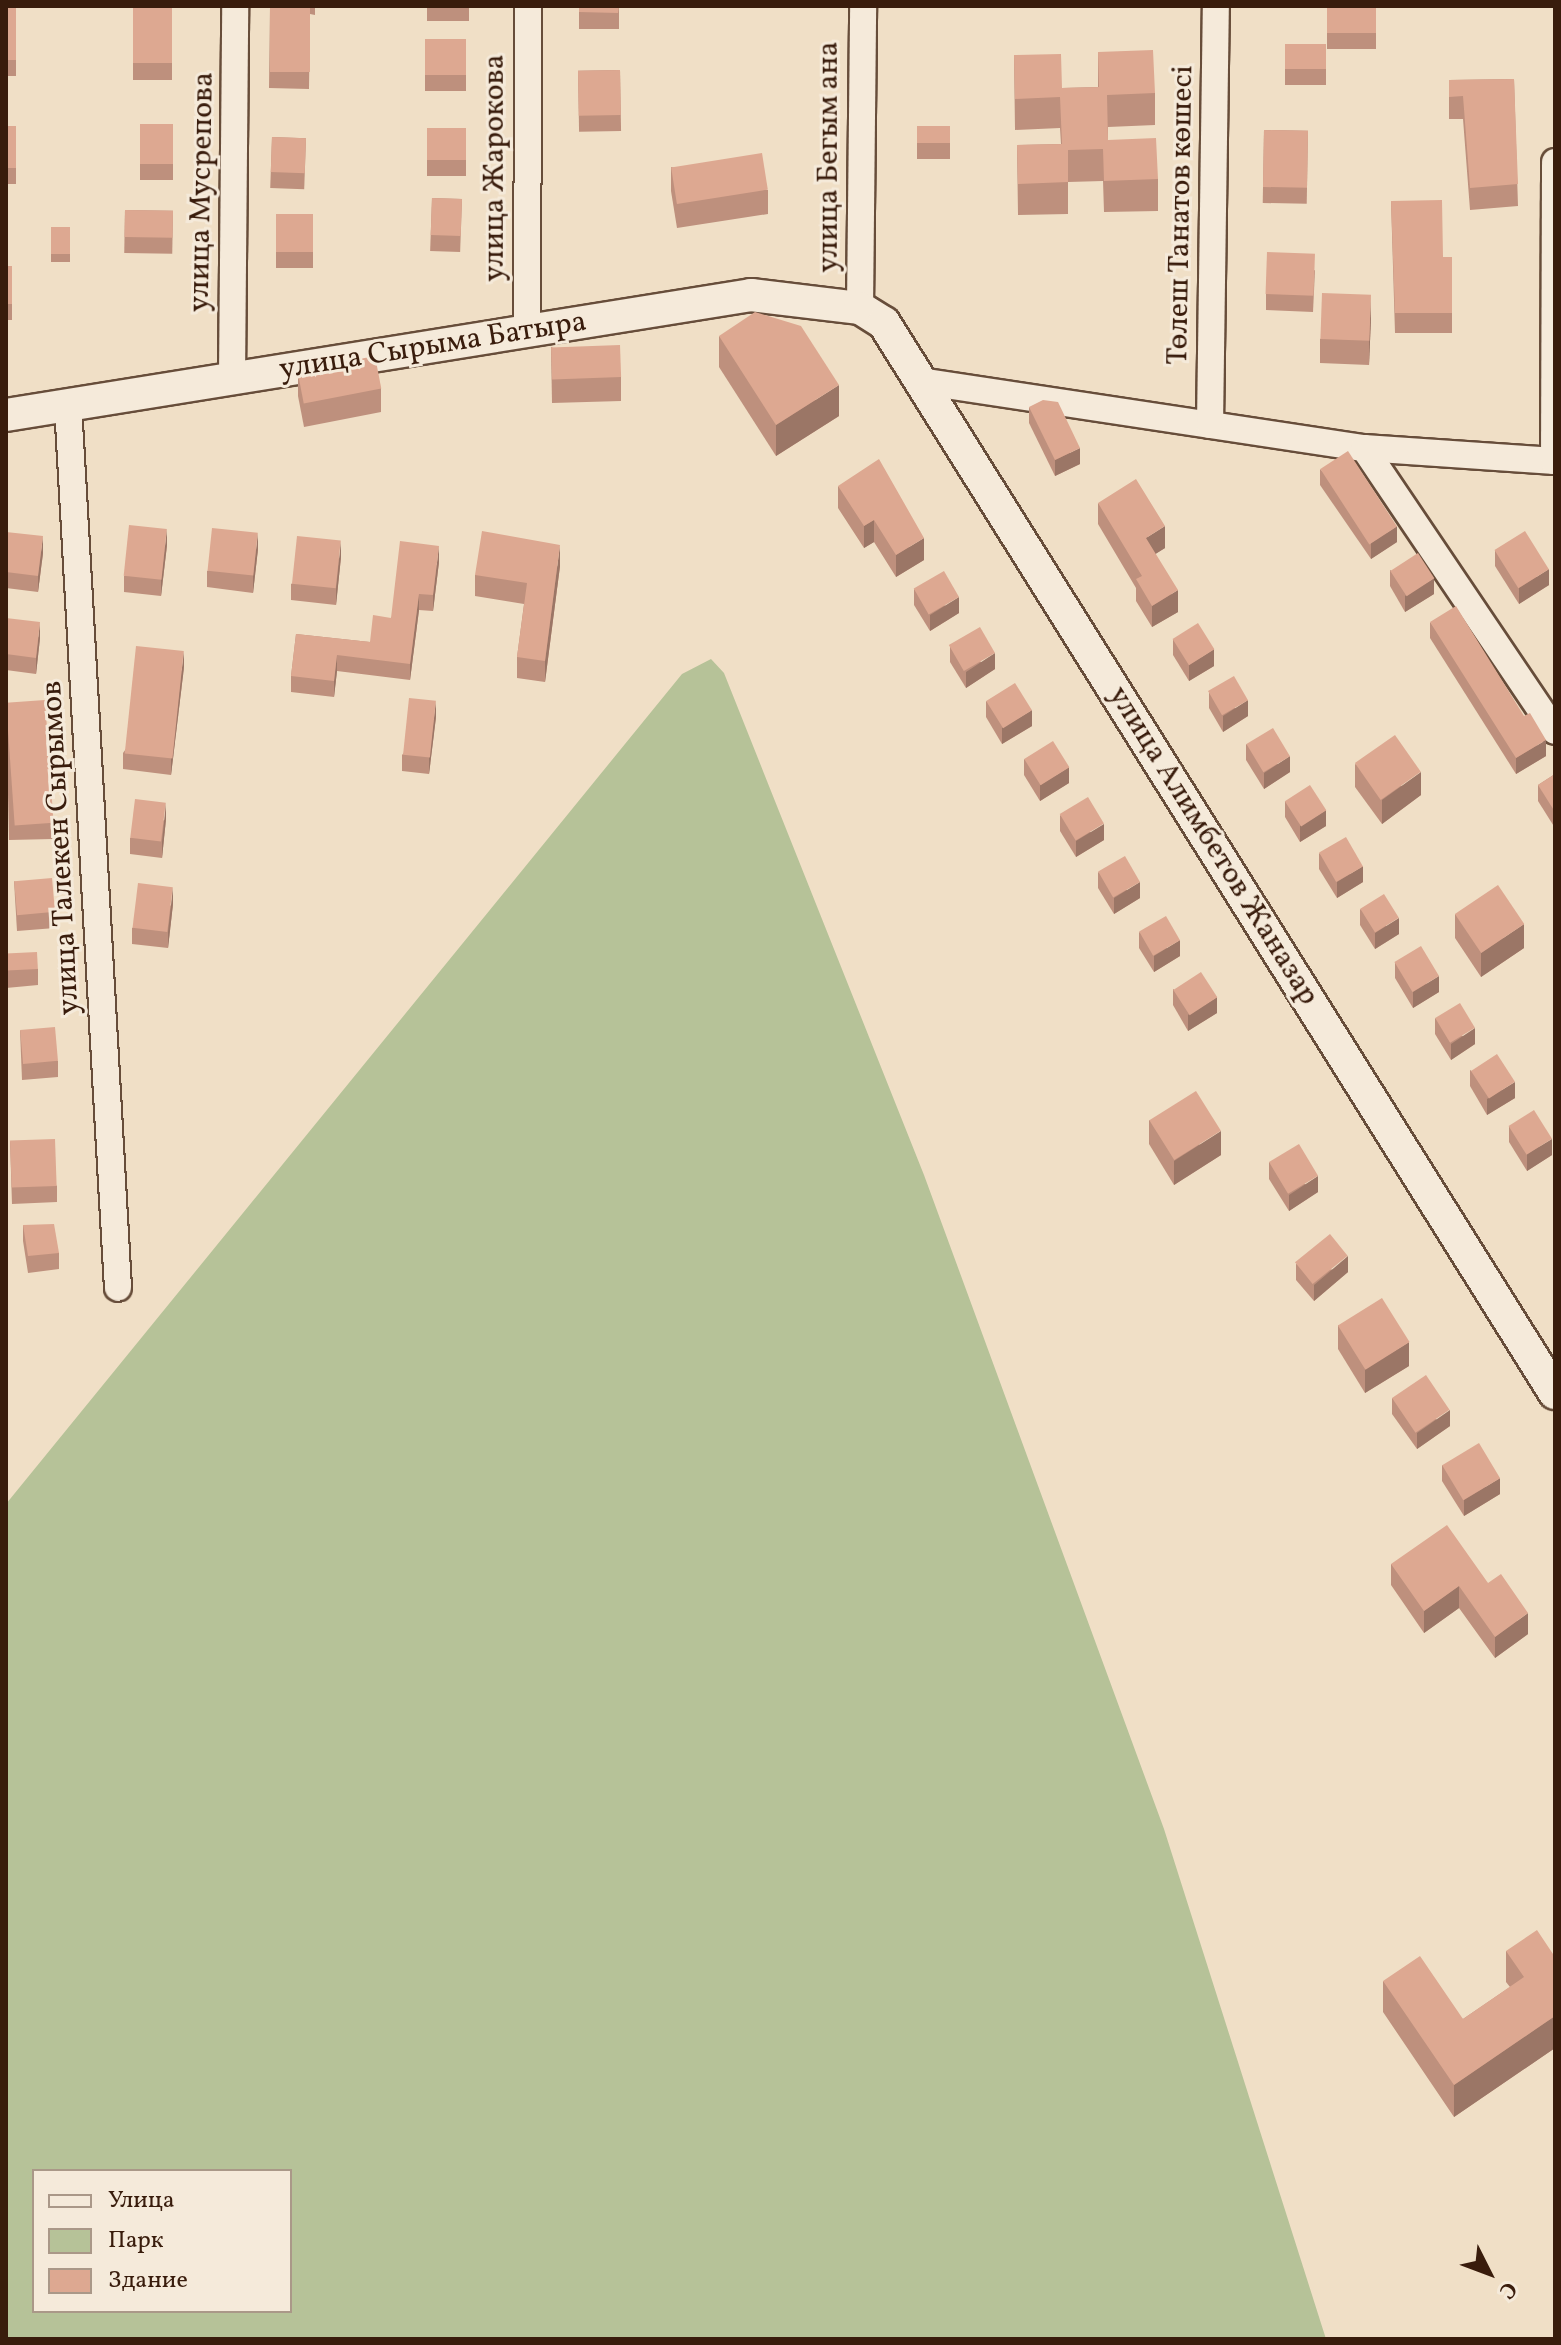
<!DOCTYPE html>
<html>
<head>
<meta charset="utf-8">
<style>
  body { margin:0 }
  #map { position:relative; width:1561px; height:2345px; overflow:hidden; background:#f0dfc6; font-family:Vollkorn,serif }
  div>[style] { position:absolute }
  .green>* { inset:0; background:#b6c298 }
  .roads { filter:drop-shadow(2px 0 #674d3a) drop-shadow(-2px 0 #674d3a) drop-shadow(0 2px #674d3a) drop-shadow(0 -2px #674d3a) }
  .minor>* { height:26px; margin:-13px; padding:0 13px; transform-origin:13px; border-radius:13px; background:#f5eada }
  .tertiary>* { height:32px; margin:-16px; padding:0 16px; transform-origin:16px; border-radius:16px; background:#f5eada }
  .wall>* { inset:0; background:#be907d; transform-origin:0 0 }
  .shaded-wall>* { inset:0; background:#9b7666 }
  .building>* { inset:0; background:#dda891; transform-origin:0 0 }
  span { translate:-50% -50%; white-space:nowrap; text-align:center; line-height:1.15; -webkit-text-stroke:6px #f5eada; paint-order:stroke }
  .street-label { font-size:30px; color:#391c0c }
  .frame { position:absolute; inset:0; border:8px solid #391c0c; pointer-events:none }
  .legend { position:absolute; left:32px; top:2169px; width:260px; height:144px; box-sizing:border-box; background:#f5eada; border:2px solid #aa9888; margin:0; padding:10px 14px; list-style:none; font-size:24px; color:#391c0c }
  .legend li { display:flex; align-items:center; gap:16px; height:40px }
  .legend b { width:40px; border:2px solid #aa9888 }
  .north { position:absolute; left:1449px; top:2233px; width:80px; height:80px; -webkit-text-stroke:6px #f5eada; paint-order:stroke; rotate:132deg; font-size:22px; font-weight:700; line-height:32px; text-align:center; color:#391c0c }
  .north::after { content:''; display:block; margin:auto; width:28px; height:36px; background:#391c0c; clip-path:polygon(50% 0,100% 100%,50% 72%,0 100%) }
</style>
</head>
<body>
<div id="map">
  <div class="green">
    <div style="clip-path:polygon(evenodd,711px 659px,724px 673px,924px 1175px,1164px 1829px,1326px 2339px,6px 2339px,6px 1504px,682px 674px,711px 659px,34px 2171px,290px 2171px,290px 2311px,34px 2311px,34px 2171px)"></div>
  </div>
  <div class="roads">
    <div class="minor">
      <div style="left:860px;top:308px;width:302px;rotate:-89.4deg"></div>
      <div style="left:527px;top:330px;width:324px;rotate:-89.8deg"></div>
      <div style="left:232px;top:378px;width:372px;rotate:-89.5deg"></div>
      <div style="left:920px;top:381px;width:449px;rotate:8.6deg"></div>
      <div style="left:1364px;top:448px;width:191px;rotate:3.9deg"></div>
      <div style="left:68px;top:405px;width:884px;rotate:86.76deg"></div>
      <div style="left:1210px;top:425px;width:419px;rotate:-89.2deg"></div>
      <div style="left:1364px;top:448px;width:341px;rotate:56deg"></div>
      <div style="left:1554px;top:461px;width:299px;rotate:-89.8deg"></div>
    </div>
    <div class="tertiary">
      <div style="left:6px;top:415px;width:755px;rotate:-9.15deg"></div>
      <div style="left:751px;top:295px;width:110px;rotate:6.8deg"></div>
      <div style="left:860px;top:308px;width:28px;rotate:32deg"></div>
      <div style="left:884px;top:323px;width:1263px;rotate:57.91deg"></div>
    </div>
  </div>
  <div class="wall">
    <div style="left:6px;top:6px;width:10px;height:70px"></div>
    <div style="left:133px;top:6px;width:39px;height:74px"></div>
    <div style="clip-path:polygon(270px 6px,315px 6px,315px 15px,310px 14px,309px 89px,269px 88px)"></div>
    <div style="left:427px;top:6px;width:42px;height:15px"></div>
    <div style="left:579px;top:6px;width:40px;height:23px"></div>
    <div style="left:1327px;top:6px;width:49px;height:43px"></div>
    <div style="left:425px;top:39px;width:41px;height:52px"></div>
    <div style="left:1326px;top:44px;width:41px;height:41px;rotate:90deg"></div>
    <div style="clip-path:polygon(1098px 52px,1155px 93px,1155px 125px,1108px 127px,1108px 140px,1158px 179px,1158px 211px,1104px 212px,1103px 181px,1068px 182px,1068px 214px,1018px 215px,1017px 145px,1061px 144px,1060px 128px,1015px 130px,1014px 55px,1062px 88px,1098px 87px)"></div>
    <div style="left:620px;top:70px;width:61px;height:42px;rotate:89deg"></div>
    <div style="clip-path:polygon(1514px 79px,1518px 206px,1470px 210px,1463px 119px,1449px 119px,1449px 80px)"></div>
    <div style="left:140px;top:124px;width:33px;height:56px"></div>
    <div style="left:6px;top:126px;width:10px;height:58px"></div>
    <div style="left:950px;top:126px;width:33px;height:33px;rotate:90deg"></div>
    <div style="left:427px;top:128px;width:39px;height:48px"></div>
    <div style="left:1264px;top:130px;width:44px;height:73px;rotate:1deg"></div>
    <div style="left:272px;top:137px;width:34px;height:51px;rotate:2deg"></div>
    <div style="clip-path:polygon(671px 167px,768px 190px,768px 214px,677px 228px,671px 191px)"></div>
    <div style="left:432px;top:198px;width:30px;height:53px;rotate:2deg"></div>
    <div style="clip-path:polygon(1391px 201px,1443px 257px,1452px 257px,1452px 333px,1395px 333px)"></div>
    <div style="left:125px;top:210px;width:48px;height:43px;rotate:1deg"></div>
    <div style="left:276px;top:214px;width:37px;height:54px"></div>
    <div style="left:51px;top:227px;width:19px;height:35px"></div>
    <div style="left:6px;top:266px;width:6px;height:54px"></div>
    <div style="clip-path:polygon(1315px 270px,1313px 312px,1266px 310px,1266px 294px)"></div>
    <div style="clip-path:polygon(1371px 318px,1369px 365px,1320px 363px,1320px 339px)"></div>
    <div style="clip-path:polygon(719px 336px,839px 416px,776px 456px,719px 367px)"></div>
    <div style="clip-path:polygon(551px 347px,621px 377px,621px 401px,552px 403px)"></div>
    <div style="clip-path:polygon(298px 372px,381px 388px,381px 412px,304px 427px,298px 396px)"></div>
    <div style="clip-path:polygon(1029px 407px,1080px 464px,1055px 476px,1029px 423px)"></div>
    <div style="clip-path:polygon(1320px 469px,1397px 542px,1371px 559px,1320px 485px)"></div>
    <div style="clip-path:polygon(838px 486px,924px 560px,896px 577px,874px 542px,864px 548px,838px 508px)"></div>
    <div style="clip-path:polygon(1098px 503px,1165px 548px,1155px 554px,1178px 612px,1152px 627px,1136px 601px,1136px 588px,1098px 524px)"></div>
    <div style="clip-path:polygon(6px 532px,43px 553px,38px 592px,6px 588px)"></div>
    <div style="clip-path:polygon(167px 545px,161px 596px,124px 592px,124px 576px)"></div>
    <div style="clip-path:polygon(258px 549px,253px 593px,207px 587px,207px 571px)"></div>
    <div style="clip-path:polygon(1495px 550px,1549px 585px,1519px 604px,1495px 566px)"></div>
    <div style="clip-path:polygon(341px 557px,336px 605px,291px 600px,291px 584px)"></div>
    <div style="clip-path:polygon(439px 562px,433px 611px,419px 610px,410px 680px,337px 671px,334px 697px,291px 692px,291px 676px,296px 634px,370px 642px)"></div>
    <div style="clip-path:polygon(560px 566px,545px 682px,517px 678px,517px 657px,524px 604px,475px 596px,475px 575px)"></div>
    <div style="clip-path:polygon(1390px 570px,1434px 594px,1405px 612px,1390px 586px)"></div>
    <div style="clip-path:polygon(914px 589px,959px 613px,930px 631px,914px 605px)"></div>
    <div style="clip-path:polygon(6px 618px,40px 638px,36px 674px,6px 670px)"></div>
    <div style="clip-path:polygon(1430px 622px,1546px 756px,1516px 774px,1430px 638px)"></div>
    <div style="clip-path:polygon(1173px 639px,1214px 666px,1189px 681px,1173px 655px)"></div>
    <div style="clip-path:polygon(950px 646px,995px 669px,966px 688px,950px 662px)"></div>
    <div style="clip-path:polygon(184px 667px,171px 775px,123px 769px,123px 753px)"></div>
    <div style="clip-path:polygon(1209px 692px,1248px 716px,1223px 732px,1209px 708px)"></div>
    <div style="clip-path:polygon(986px 701px,1032px 726px,1002px 744px,986px 717px)"></div>
    <div style="clip-path:polygon(6px 703px,53px 823px,53px 839px,9px 840px)"></div>
    <div style="clip-path:polygon(436px 717px,429px 774px,402px 771px,402px 755px)"></div>
    <div style="clip-path:polygon(1246px 744px,1290px 772px,1264px 789px,1246px 760px)"></div>
    <div style="clip-path:polygon(1024px 759px,1069px 783px,1040px 801px,1024px 775px)"></div>
    <div style="clip-path:polygon(1355px 764px,1421px 795px,1382px 824px,1355px 787px)"></div>
    <div style="clip-path:polygon(1555px 774px,1555px 828px,1538px 801px,1538px 785px)"></div>
    <div style="clip-path:polygon(1285px 801px,1326px 826px,1300px 842px,1285px 817px)"></div>
    <div style="clip-path:polygon(1060px 815px,1104px 840px,1076px 857px,1060px 831px)"></div>
    <div style="clip-path:polygon(166px 819px,162px 858px,130px 854px,130px 838px)"></div>
    <div style="clip-path:polygon(1319px 853px,1363px 882px,1337px 898px,1319px 869px)"></div>
    <div style="clip-path:polygon(1098px 872px,1140px 898px,1114px 914px,1098px 888px)"></div>
    <div style="clip-path:polygon(14px 881px,55px 912px,55px 928px,17px 931px)"></div>
    <div style="clip-path:polygon(173px 904px,168px 948px,132px 944px,132px 928px)"></div>
    <div style="clip-path:polygon(1360px 909px,1399px 934px,1375px 949px,1360px 925px)"></div>
    <div style="clip-path:polygon(1455px 914px,1524px 948px,1481px 977px,1455px 938px)"></div>
    <div style="clip-path:polygon(1139px 932px,1180px 956px,1154px 972px,1139px 948px)"></div>
    <div style="clip-path:polygon(6px 954px,38px 969px,38px 985px,6px 988px)"></div>
    <div style="clip-path:polygon(1395px 962px,1439px 992px,1413px 1008px,1395px 978px)"></div>
    <div style="clip-path:polygon(1173px 989px,1217px 1013px,1188px 1031px,1173px 1005px)"></div>
    <div style="clip-path:polygon(1435px 1018px,1475px 1044px,1451px 1060px,1435px 1034px)"></div>
    <div style="clip-path:polygon(20px 1030px,58px 1061px,58px 1077px,22px 1080px)"></div>
    <div style="clip-path:polygon(1470px 1070px,1515px 1098px,1487px 1115px,1470px 1086px)"></div>
    <div style="clip-path:polygon(1149px 1120px,1221px 1155px,1174px 1185px,1149px 1144px)"></div>
    <div style="clip-path:polygon(1509px 1126px,1552px 1155px,1527px 1171px,1509px 1142px)"></div>
    <div style="clip-path:polygon(10px 1141px,57px 1186px,57px 1202px,12px 1204px)"></div>
    <div style="clip-path:polygon(1269px 1162px,1318px 1192px,1289px 1211px,1269px 1179px)"></div>
    <div style="clip-path:polygon(23px 1225px,59px 1253px,59px 1269px,28px 1273px,23px 1241px)"></div>
    <div style="clip-path:polygon(1296px 1264px,1348px 1272px,1314px 1301px,1296px 1280px)"></div>
    <div style="clip-path:polygon(1338px 1325px,1409px 1366px,1365px 1393px,1338px 1349px)"></div>
    <div style="clip-path:polygon(1392px 1398px,1450px 1426px,1417px 1449px,1392px 1414px)"></div>
    <div style="clip-path:polygon(1442px 1465px,1500px 1494px,1464px 1516px,1442px 1481px)"></div>
    <div style="clip-path:polygon(1391px 1564px,1488px 1583px,1528px 1634px,1495px 1658px,1459px 1608px,1424px 1633px,1391px 1585px)"></div>
    <div style="clip-path:polygon(1506px 1951px,1555px 1957px,1555px 2048px,1454px 2117px,1383px 2012px,1383px 1981px,1463px 2019px,1510px 1987px,1506px 1982px)"></div>
  </div>
  <div class="shaded-wall">
    <div style="clip-path:polygon(1371px 295px,1371px 318px,1369px 365px,1369px 341px)"></div>
    <div style="clip-path:polygon(839px 385px,839px 416px,776px 456px,776px 425px)"></div>
    <div style="clip-path:polygon(1080px 448px,1080px 464px,1055px 476px,1055px 460px)"></div>
    <div style="clip-path:polygon(874px 520px,874px 542px,864px 548px,864px 526px)"></div>
    <div style="clip-path:polygon(1165px 526px,1165px 548px,1146px 560px,1146px 538px)"></div>
    <div style="clip-path:polygon(1397px 526px,1397px 542px,1371px 559px,1371px 543px)"></div>
    <div style="clip-path:polygon(167px 529px,167px 545px,161px 596px,161px 580px)"></div>
    <div style="clip-path:polygon(258px 533px,258px 549px,253px 593px,253px 576px)"></div>
    <div style="clip-path:polygon(43px 536px,43px 553px,38px 592px,38px 576px)"></div>
    <div style="clip-path:polygon(924px 538px,924px 560px,896px 577px,896px 555px)"></div>
    <div style="clip-path:polygon(341px 541px,341px 557px,336px 605px,336px 589px)"></div>
    <div style="clip-path:polygon(560px 545px,560px 566px,545px 682px,545px 661px)"></div>
    <div style="clip-path:polygon(439px 546px,439px 562px,433px 611px,433px 595px)"></div>
    <div style="clip-path:polygon(1549px 569px,1549px 585px,1519px 604px,1519px 588px)"></div>
    <div style="clip-path:polygon(1434px 578px,1434px 594px,1405px 612px,1405px 596px)"></div>
    <div style="clip-path:polygon(1178px 590px,1178px 612px,1152px 627px,1152px 606px)"></div>
    <div style="clip-path:polygon(419px 594px,419px 610px,410px 680px,410px 664px)"></div>
    <div style="clip-path:polygon(959px 597px,959px 613px,930px 631px,930px 615px)"></div>
    <div style="clip-path:polygon(40px 622px,40px 638px,36px 674px,36px 658px)"></div>
    <div style="clip-path:polygon(1214px 649px,1214px 666px,1189px 681px,1189px 665px)"></div>
    <div style="clip-path:polygon(184px 651px,184px 667px,171px 775px,171px 759px)"></div>
    <div style="clip-path:polygon(995px 653px,995px 669px,966px 688px,966px 672px)"></div>
    <div style="clip-path:polygon(337px 655px,337px 671px,334px 697px,334px 681px)"></div>
    <div style="clip-path:polygon(1248px 700px,1248px 716px,1223px 732px,1223px 716px)"></div>
    <div style="clip-path:polygon(436px 701px,436px 717px,429px 774px,429px 758px)"></div>
    <div style="clip-path:polygon(1032px 710px,1032px 726px,1002px 744px,1002px 728px)"></div>
    <div style="clip-path:polygon(1546px 740px,1546px 756px,1516px 774px,1516px 758px)"></div>
    <div style="clip-path:polygon(1290px 756px,1290px 772px,1264px 789px,1264px 773px)"></div>
    <div style="clip-path:polygon(1069px 767px,1069px 783px,1040px 801px,1040px 785px)"></div>
    <div style="clip-path:polygon(1421px 772px,1421px 795px,1382px 824px,1382px 800px)"></div>
    <div style="clip-path:polygon(166px 803px,166px 819px,162px 858px,162px 842px)"></div>
    <div style="clip-path:polygon(1326px 810px,1326px 826px,1300px 842px,1300px 826px)"></div>
    <div style="clip-path:polygon(1104px 824px,1104px 840px,1076px 857px,1076px 841px)"></div>
    <div style="clip-path:polygon(1363px 866px,1363px 882px,1337px 898px,1337px 882px)"></div>
    <div style="clip-path:polygon(1140px 882px,1140px 898px,1114px 914px,1114px 898px)"></div>
    <div style="clip-path:polygon(173px 887px,173px 904px,168px 948px,168px 932px)"></div>
    <div style="clip-path:polygon(1399px 918px,1399px 934px,1375px 949px,1375px 933px)"></div>
    <div style="clip-path:polygon(1524px 924px,1524px 948px,1481px 977px,1481px 953px)"></div>
    <div style="clip-path:polygon(1180px 940px,1180px 956px,1154px 972px,1154px 956px)"></div>
    <div style="clip-path:polygon(1439px 976px,1439px 992px,1413px 1008px,1413px 992px)"></div>
    <div style="clip-path:polygon(1217px 997px,1217px 1013px,1188px 1031px,1188px 1015px)"></div>
    <div style="clip-path:polygon(1475px 1028px,1475px 1044px,1451px 1060px,1451px 1044px)"></div>
    <div style="clip-path:polygon(1515px 1082px,1515px 1098px,1487px 1115px,1487px 1099px)"></div>
    <div style="clip-path:polygon(1221px 1131px,1221px 1155px,1174px 1185px,1174px 1161px)"></div>
    <div style="clip-path:polygon(1552px 1139px,1552px 1155px,1527px 1171px,1527px 1154px)"></div>
    <div style="clip-path:polygon(1318px 1176px,1318px 1192px,1289px 1211px,1289px 1195px)"></div>
    <div style="clip-path:polygon(1348px 1256px,1348px 1272px,1314px 1301px,1314px 1285px)"></div>
    <div style="clip-path:polygon(1409px 1342px,1409px 1366px,1365px 1393px,1365px 1369px)"></div>
    <div style="clip-path:polygon(1450px 1410px,1450px 1426px,1417px 1449px,1417px 1433px)"></div>
    <div style="clip-path:polygon(1500px 1478px,1500px 1494px,1464px 1516px,1464px 1500px)"></div>
    <div style="clip-path:polygon(1459px 1586px,1459px 1608px,1424px 1633px,1424px 1611px)"></div>
    <div style="clip-path:polygon(1528px 1613px,1528px 1634px,1495px 1658px,1495px 1637px)"></div>
    <div style="clip-path:polygon(1555px 2016px,1555px 2048px,1454px 2117px,1454px 2085px)"></div>
  </div>
  <div class="building">
    <div style="left:6px;top:6px;width:10px;height:54px"></div>
    <div style="left:133px;top:6px;width:39px;height:57px"></div>
    <div style="left:270px;top:6px;width:40px;height:66px"></div>
    <div style="clip-path:polygon(579px 6px,619px 6px,618px 13px,579px 12px)"></div>
    <div style="left:1327px;top:6px;width:49px;height:27px"></div>
    <div style="left:425px;top:39px;width:41px;height:36px"></div>
    <div style="left:1326px;top:44px;width:25px;height:41px;rotate:90deg"></div>
    <div style="clip-path:polygon(1153px 50px,1155px 93px,1107px 95px,1108px 140px,1156px 138px,1158px 179px,1104px 181px,1103px 149px,1068px 150px,1068px 182px,1018px 184px,1017px 145px,1062px 144px,1060px 97px,1015px 99px,1014px 55px,1061px 54px,1062px 88px,1099px 87px,1098px 52px)"></div>
    <div style="left:620px;top:70px;width:45px;height:42px;rotate:89deg"></div>
    <div style="clip-path:polygon(1514px 79px,1518px 184px,1470px 188px,1463px 96px,1449px 97px,1449px 80px)"></div>
    <div style="left:140px;top:124px;width:33px;height:40px"></div>
    <div style="left:6px;top:126px;width:10px;height:42px"></div>
    <div style="left:950px;top:126px;width:17px;height:33px;rotate:90deg"></div>
    <div style="left:427px;top:128px;width:39px;height:32px"></div>
    <div style="left:1264px;top:130px;width:44px;height:57px;rotate:1deg"></div>
    <div style="left:272px;top:137px;width:34px;height:35px;rotate:2deg"></div>
    <div style="left:762px;top:153px;width:37px;height:92px;rotate:81deg"></div>
    <div style="left:432px;top:198px;width:30px;height:37px;rotate:2deg"></div>
    <div style="clip-path:polygon(1442px 200px,1443px 257px,1452px 257px,1452px 313px,1395px 313px,1391px 201px)"></div>
    <div style="left:125px;top:210px;width:48px;height:27px;rotate:1deg"></div>
    <div style="left:276px;top:214px;width:37px;height:38px"></div>
    <div style="left:51px;top:227px;width:19px;height:27px"></div>
    <div style="left:1267px;top:252px;width:48px;height:42px;rotate:2deg"></div>
    <div style="left:6px;top:266px;width:6px;height:38px"></div>
    <div style="left:1322px;top:293px;width:49px;height:46px;rotate:2deg"></div>
    <div style="clip-path:polygon(755px 312px,801px 326px,839px 385px,776px 425px,719px 336px)"></div>
    <div style="left:620px;top:345px;width:32px;height:69px;rotate:88deg"></div>
    <div style="left:375px;top:356px;width:33px;height:79px;rotate:79deg"></div>
    <div style="clip-path:polygon(1043px 400px,1058px 402px,1080px 448px,1055px 460px,1029px 407px)"></div>
    <div style="left:1348px;top:451px;width:90px;height:33px;rotate:57deg"></div>
    <div style="clip-path:polygon(879px 459px,924px 538px,896px 555px,874px 520px,864px 526px,838px 486px)"></div>
    <div style="clip-path:polygon(1136px 479px,1165px 526px,1146px 538px,1178px 590px,1152px 606px,1136px 579px,1142px 576px,1098px 503px)"></div>
    <div style="left:129px;top:525px;width:38px;height:51px;rotate:6deg"></div>
    <div style="left:212px;top:528px;width:46px;height:43px;rotate:6deg"></div>
    <div style="clip-path:polygon(482px 531px,560px 545px,545px 661px,517px 657px,527px 583px,475px 575px)"></div>
    <div style="left:1525px;top:531px;width:45px;height:36px;rotate:58deg"></div>
    <div style="clip-path:polygon(6px 532px,43px 536px,38px 576px,6px 572px)"></div>
    <div style="left:297px;top:536px;width:44px;height:48px;rotate:6deg"></div>
    <div style="clip-path:polygon(400px 541px,439px 546px,433px 595px,419px 594px,410px 664px,337px 655px,334px 681px,291px 676px,296px 634px,370px 642px,373px 615px,391px 618px)"></div>
    <div style="left:1418px;top:553px;width:30px;height:33px;rotate:57deg"></div>
    <div style="left:944px;top:571px;width:30px;height:35px;rotate:60deg"></div>
    <div style="clip-path:polygon(1456px 606px,1524px 716px,1530px 713px,1546px 740px,1516px 758px,1430px 622px)"></div>
    <div style="clip-path:polygon(6px 618px,40px 622px,36px 658px,6px 654px)"></div>
    <div style="left:1198px;top:623px;width:31px;height:30px;rotate:58deg"></div>
    <div style="left:980px;top:627px;width:30px;height:36px;rotate:60deg"></div>
    <div style="left:136px;top:646px;width:48px;height:108px;rotate:6deg"></div>
    <div style="left:1234px;top:676px;width:28px;height:30px;rotate:60deg"></div>
    <div style="left:1015px;top:683px;width:32px;height:34px;rotate:58deg"></div>
    <div style="left:409px;top:698px;width:27px;height:57px;rotate:6deg"></div>
    <div style="left:45px;top:700px;width:123px;height:39px;rotate:86deg"></div>
    <div style="left:1273px;top:728px;width:33px;height:31px;rotate:59deg"></div>
    <div style="left:1395px;top:735px;width:45px;height:49px;rotate:55deg"></div>
    <div style="left:1053px;top:741px;width:31px;height:34px;rotate:58deg"></div>
    <div style="clip-path:polygon(1555px 774px,1555px 812px,1538px 785px)"></div>
    <div style="left:1310px;top:785px;width:30px;height:30px;rotate:57deg"></div>
    <div style="left:1088px;top:797px;width:31px;height:33px;rotate:59deg"></div>
    <div style="left:135px;top:799px;width:31px;height:39px;rotate:7deg"></div>
    <div style="left:1346px;top:837px;width:34px;height:31px;rotate:60deg"></div>
    <div style="left:1125px;top:856px;width:30px;height:31px;rotate:60deg"></div>
    <div style="left:52px;top:878px;width:34px;height:38px;rotate:85deg"></div>
    <div style="left:138px;top:883px;width:35px;height:45px;rotate:7deg"></div>
    <div style="left:1498px;top:885px;width:47px;height:52px;rotate:56deg"></div>
    <div style="left:1384px;top:894px;width:28px;height:28px;rotate:58deg"></div>
    <div style="left:1166px;top:916px;width:28px;height:31px;rotate:60deg"></div>
    <div style="left:1421px;top:946px;width:35px;height:31px;rotate:59deg"></div>
    <div style="left:37px;top:952px;width:17px;height:31px;rotate:87deg"></div>
    <div style="left:1201px;top:972px;width:30px;height:33px;rotate:57deg"></div>
    <div style="left:1460px;top:1003px;width:29px;height:29px;rotate:59deg"></div>
    <div style="left:55px;top:1027px;width:34px;height:35px;rotate:85deg"></div>
    <div style="left:1497px;top:1054px;width:33px;height:31px;rotate:57deg"></div>
    <div style="left:1196px;top:1091px;width:47px;height:55px;rotate:58deg"></div>
    <div style="left:1534px;top:1110px;width:34px;height:30px;rotate:58deg"></div>
    <div style="left:55px;top:1139px;width:47px;height:45px;rotate:88deg"></div>
    <div style="left:1299px;top:1144px;width:37px;height:35px;rotate:59deg"></div>
    <div style="clip-path:polygon(54px 1224px,59px 1253px,28px 1256px,23px 1225px)"></div>
    <div style="left:1330px;top:1234px;width:28px;height:45px;rotate:51deg"></div>
    <div style="left:1382px;top:1298px;width:52px;height:52px;rotate:58deg"></div>
    <div style="left:1426px;top:1375px;width:42px;height:41px;rotate:56deg"></div>
    <div style="left:1479px;top:1443px;width:41px;height:43px;rotate:59deg"></div>
    <div style="clip-path:polygon(1447px 1525px,1488px 1583px,1501px 1574px,1528px 1613px,1495px 1637px,1459px 1586px,1424px 1611px,1391px 1564px)"></div>
    <div style="clip-path:polygon(1537px 1930px,1555px 1957px,1555px 2016px,1454px 2085px,1383px 1981px,1420px 1956px,1463px 2019px,1524px 1977px,1506px 1951px)"></div>
  </div>
  <div class="street-label">
    <span style="left:829px;top:157px;rotate:-90deg">улица Бегым ана</span>
    <span style="left:495px;top:168px;rotate:-90deg">улица Жарокова</span>
    <span style="left:202px;top:192px;rotate:-89deg">улица Мусрепова</span>
    <span style="left:1181px;top:215px;rotate:-89deg">Төлеш Танатов көшесі</span>
    <span style="left:433px;top:346px;rotate:-9deg">улица Сырыма Батыра</span>
    <span style="left:1213px;top:846px;rotate:58deg">улица Алимбетов Жаназар</span>
    <span style="left:61px;top:848px;rotate:-93deg">улица Талекен Сырымов</span>
  </div>
  <div class="frame"></div>
  <ul class="legend">
  <li><b style="height:10px;background:#f5eada"></b>Улица</li>
  <li><b style="height:22px;background:#b6c298"></b>Парк</li>
  <li><b style="height:22px;background:#dda891"></b>Здание</li>
  </ul>
  <div class="north">С</div>
</div>
</body>
</html>
